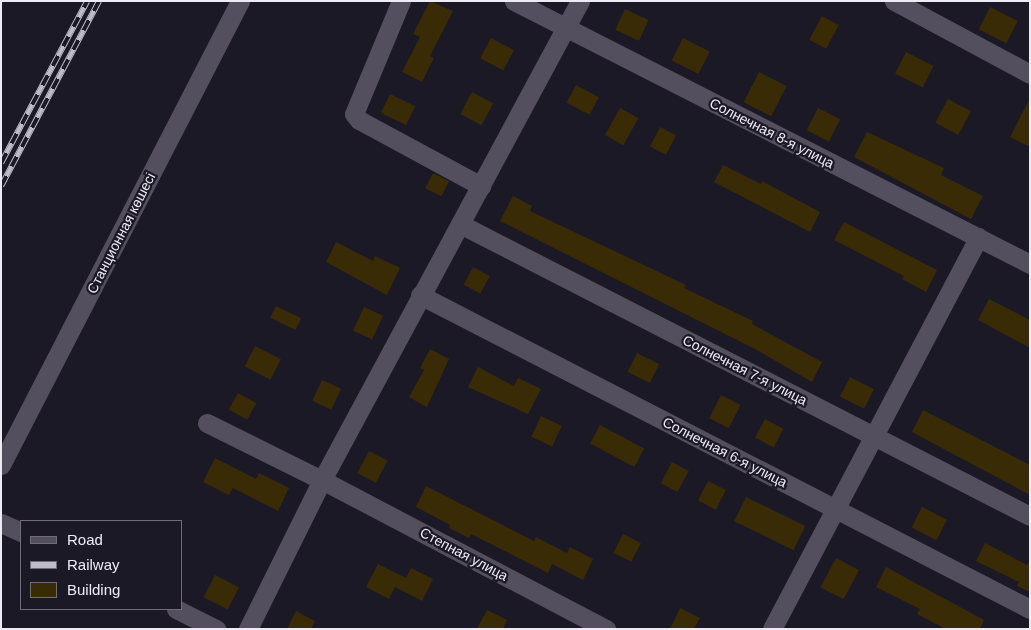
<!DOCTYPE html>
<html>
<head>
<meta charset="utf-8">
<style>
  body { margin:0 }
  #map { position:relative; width:1031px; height:630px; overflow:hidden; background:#1c1926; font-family:Arial,sans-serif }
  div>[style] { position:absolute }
  .building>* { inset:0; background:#382b06; transform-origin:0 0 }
  .minor>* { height:19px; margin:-9.5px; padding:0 9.5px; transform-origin:9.5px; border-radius:9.5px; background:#534f5e }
  .rail>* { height:5.5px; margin-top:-2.75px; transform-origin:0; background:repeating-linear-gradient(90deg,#1c1926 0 11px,#bebdc7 0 22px); box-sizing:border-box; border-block:1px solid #bebdc7 }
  span { translate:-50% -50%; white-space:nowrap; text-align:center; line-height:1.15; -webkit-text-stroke:4.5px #1c1926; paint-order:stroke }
  .street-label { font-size:14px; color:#edecf5 }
  .frame { position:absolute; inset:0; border:2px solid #edecf5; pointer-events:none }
  .legend { position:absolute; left:20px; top:520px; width:162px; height:90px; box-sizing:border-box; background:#1c1926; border:1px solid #706d79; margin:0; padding:6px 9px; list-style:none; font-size:15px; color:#edecf5 }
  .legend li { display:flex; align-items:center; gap:10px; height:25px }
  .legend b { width:25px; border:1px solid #706d79 }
</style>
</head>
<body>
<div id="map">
  <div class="building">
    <div style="clip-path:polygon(430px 1px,453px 11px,430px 56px,434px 58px,422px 82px,402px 72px,420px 37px,413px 34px)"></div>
    <div style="left:990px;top:7px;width:31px;height:25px;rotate:27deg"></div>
    <div style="left:625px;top:9px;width:26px;height:23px;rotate:25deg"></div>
    <div style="left:822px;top:16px;width:19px;height:27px;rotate:28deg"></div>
    <div style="left:491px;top:38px;width:26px;height:23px;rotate:28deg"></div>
    <div style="left:683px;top:38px;width:30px;height:25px;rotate:27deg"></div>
    <div style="left:906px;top:52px;width:31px;height:24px;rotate:27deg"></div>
    <div style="left:759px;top:72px;width:31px;height:34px;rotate:27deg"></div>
    <div style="left:576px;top:85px;width:26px;height:20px;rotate:28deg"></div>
    <div style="left:472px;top:92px;width:24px;height:25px;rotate:28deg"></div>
    <div style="left:390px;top:94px;width:28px;height:21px;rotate:26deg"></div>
    <div style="clip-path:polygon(1030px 98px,1030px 147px,1010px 137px)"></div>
    <div style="left:948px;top:99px;width:26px;height:27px;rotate:28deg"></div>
    <div style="left:620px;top:108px;width:21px;height:31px;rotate:29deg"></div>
    <div style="left:818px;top:108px;width:25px;height:25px;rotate:27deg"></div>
    <div style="left:660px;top:127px;width:18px;height:22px;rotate:27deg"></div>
    <div style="clip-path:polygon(867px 132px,944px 168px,941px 175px,983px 196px,971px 219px,854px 157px)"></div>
    <div style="clip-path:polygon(723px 165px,761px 184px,762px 181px,820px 212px,810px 232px,714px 182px)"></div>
    <div style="left:433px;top:173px;width:18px;height:17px;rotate:27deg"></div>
    <div style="clip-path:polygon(513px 196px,532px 206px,530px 211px,686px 285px,684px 288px,753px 321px,752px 324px,822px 362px,812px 382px,755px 349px,500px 221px)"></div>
    <div style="clip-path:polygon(844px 222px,937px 270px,926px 292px,902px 279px,904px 276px,834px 240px)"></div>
    <div style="clip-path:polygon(336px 242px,373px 261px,375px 256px,400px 268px,387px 295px,326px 262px)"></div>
    <div style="left:473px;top:267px;width:19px;height:20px;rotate:28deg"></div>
    <div style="clip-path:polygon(989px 299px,1030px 320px,1030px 348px,978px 320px)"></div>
    <div style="left:276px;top:306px;width:28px;height:13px;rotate:26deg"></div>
    <div style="left:364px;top:307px;width:21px;height:26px;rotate:25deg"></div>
    <div style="left:255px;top:346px;width:29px;height:23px;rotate:27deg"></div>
    <div style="clip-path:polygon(430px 349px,449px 359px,427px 407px,409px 397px,424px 370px,420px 368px)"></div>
    <div style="left:637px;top:353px;width:25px;height:21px;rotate:27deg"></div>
    <div style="clip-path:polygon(478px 367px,514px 386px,518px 378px,541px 389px,528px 414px,468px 387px)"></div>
    <div style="left:850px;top:377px;width:27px;height:22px;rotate:27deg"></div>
    <div style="left:322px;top:380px;width:21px;height:23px;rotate:25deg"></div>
    <div style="left:238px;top:393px;width:21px;height:19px;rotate:29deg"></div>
    <div style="left:721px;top:395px;width:22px;height:26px;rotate:27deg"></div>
    <div style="clip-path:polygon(923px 410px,1030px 465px,1030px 495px,912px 432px)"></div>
    <div style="left:541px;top:416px;width:23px;height:23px;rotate:25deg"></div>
    <div style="left:765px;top:419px;width:21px;height:21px;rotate:28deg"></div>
    <div style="left:600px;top:425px;width:50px;height:21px;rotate:28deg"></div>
    <div style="left:369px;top:451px;width:21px;height:25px;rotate:28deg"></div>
    <div style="clip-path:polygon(215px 458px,256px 479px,259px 473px,289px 488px,278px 511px,233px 488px,229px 495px,203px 482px)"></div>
    <div style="left:672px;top:462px;width:19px;height:24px;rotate:28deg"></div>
    <div style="left:708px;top:481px;width:20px;height:22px;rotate:27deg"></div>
    <div style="clip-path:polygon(426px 486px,534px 541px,536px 537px,567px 553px,570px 547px,593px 559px,583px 580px,552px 564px,548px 573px,471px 534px,469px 538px,449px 528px,450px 525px,416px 507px)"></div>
    <div style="left:746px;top:497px;width:66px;height:27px;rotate:26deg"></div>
    <div style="left:922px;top:507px;width:28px;height:23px;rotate:27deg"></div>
    <div style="left:623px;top:534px;width:20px;height:21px;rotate:27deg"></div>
    <div style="clip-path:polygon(985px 543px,1027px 565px,1030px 560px,1030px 592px,1017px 586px,1019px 582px,976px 561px)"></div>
    <div style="left:836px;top:558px;width:26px;height:33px;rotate:28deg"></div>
    <div style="clip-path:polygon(378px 564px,406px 578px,411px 568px,433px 579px,422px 601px,395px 587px,389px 599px,366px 587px)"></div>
    <div style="clip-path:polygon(886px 567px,984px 620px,980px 629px,946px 629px,917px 614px,920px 609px,876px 587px)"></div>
    <div style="left:215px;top:575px;width:27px;height:25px;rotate:27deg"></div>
    <div style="clip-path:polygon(680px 608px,700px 618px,694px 629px,670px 629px)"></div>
    <div style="clip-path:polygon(487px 610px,507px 620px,503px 629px,477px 629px)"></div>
    <div style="clip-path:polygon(296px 611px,315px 621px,311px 629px,287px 629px)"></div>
  </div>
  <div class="minor">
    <div style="left:401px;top:1px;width:122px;rotate:112.6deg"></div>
    <div style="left:354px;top:114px;width:8px;rotate:50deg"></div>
    <div style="left:359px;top:120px;width:139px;rotate:28.4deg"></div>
    <div style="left:514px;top:1px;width:579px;rotate:27.01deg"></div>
    <div style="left:894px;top:1px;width:154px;rotate:28.2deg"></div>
    <div style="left:460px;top:224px;width:640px;rotate:27.13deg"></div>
    <div style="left:420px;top:295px;width:686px;rotate:27.24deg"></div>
    <div style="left:207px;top:423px;width:128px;rotate:26.4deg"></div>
    <div style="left:322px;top:480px;width:321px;rotate:27.7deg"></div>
    <div style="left:1px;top:465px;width:522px;rotate:-62.75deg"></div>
    <div style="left:1px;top:523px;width:22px;rotate:24deg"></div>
    <div style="left:176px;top:609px;width:45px;rotate:26.6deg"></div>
    <div style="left:248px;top:629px;width:166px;rotate:-63.6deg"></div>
    <div style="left:322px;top:480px;width:544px;rotate:-61.69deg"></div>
    <div style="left:772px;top:629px;width:443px;rotate:-62.2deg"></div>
  </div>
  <div class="rail">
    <div style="left:1px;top:163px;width:183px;rotate:-62deg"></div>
    <div style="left:1px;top:186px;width:209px;rotate:-62.1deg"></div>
  </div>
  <div class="street-label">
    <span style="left:772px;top:133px;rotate:27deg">Солнечная 8-я улица</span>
    <span style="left:121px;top:233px;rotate:-63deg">Станционная көшесі</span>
    <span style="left:745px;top:370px;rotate:27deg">Солнечная 7-я улица</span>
    <span style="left:725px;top:452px;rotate:27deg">Солнечная 6-я улица</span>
    <span style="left:464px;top:554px;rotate:28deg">Степная улица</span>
  </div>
  <div class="frame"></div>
  <ul class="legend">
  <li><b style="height:6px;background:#534f5e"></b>Road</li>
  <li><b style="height:6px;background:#bebdc7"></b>Railway</li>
  <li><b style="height:14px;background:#382b06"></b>Building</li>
  </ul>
</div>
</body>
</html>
